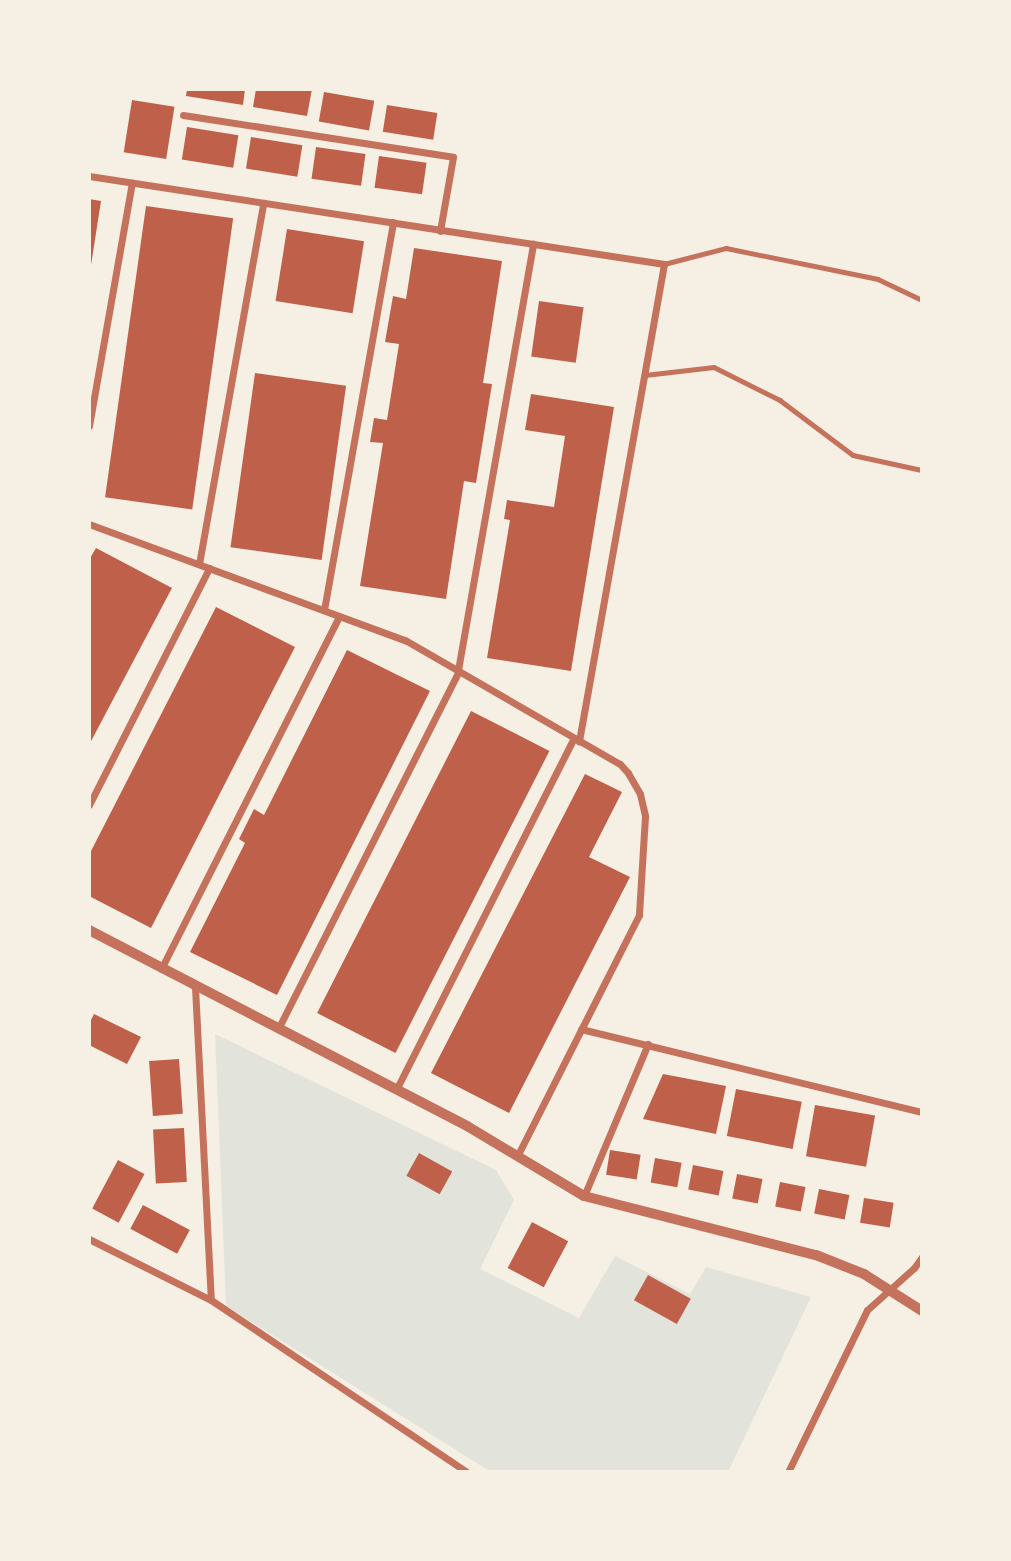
<!DOCTYPE html>
<html>
<head>
<meta charset="utf-8">
<style>
  body { margin:0 }
  #map { position:relative; width:1011px; height:1561px; overflow:hidden; background:#f6efe4; font-family:Lora,serif }
  div>[style] { position:absolute }
  .green>* { inset:0; background:#e2e4dc }
  .building>* { inset:0; background:#bf614a; transform-origin:0 0 }
  .service>* { height:4.5px; margin:-2.25px; padding:0 2.25px; transform-origin:2.25px; border-radius:2.25px; background:#c5725c }
  .minor>* { height:7px; margin:-3.5px; padding:0 3.5px; transform-origin:3.5px; border-radius:3.5px; background:#c5725c }
  .tertiary>* { height:10px; margin:-5px; padding:0 5px; transform-origin:5px; border-radius:5px; background:#c5725c }
  span { translate:-50% -50%; white-space:nowrap; text-align:center; line-height:1.15; -webkit-text-stroke:7px #f6efe4; paint-order:stroke }
  .frame { position:absolute; inset:0; border:91px solid #f6efe4; pointer-events:none }
</style>
</head>
<body>
<div id="map">
  <div class="green">
    <div style="clip-path:polygon(215px 1034px,496px 1170px,514px 1200px,480px 1269px,579px 1318px,615px 1256px,690px 1294px,706px 1267px,811px 1297px,728px 1472px,491px 1472px,226px 1306px)"></div>
  </div>
  <div class="building">
    <div style="clip-path:polygon(187px 89px,245px 89px,243px 105px,186px 96px)"></div>
    <div style="clip-path:polygon(256px 89px,312px 89px,307px 116px,253px 107px)"></div>
    <div style="left:324px;top:92px;width:51px;height:30px;rotate:10deg"></div>
    <div style="left:132px;top:100px;width:43px;height:53px;rotate:9deg"></div>
    <div style="left:387px;top:105px;width:51px;height:27px;rotate:9deg"></div>
    <div style="left:187px;top:127px;width:52px;height:33px;rotate:9deg"></div>
    <div style="left:251px;top:137px;width:52px;height:32px;rotate:9deg"></div>
    <div style="left:316px;top:147px;width:50px;height:32px;rotate:8deg"></div>
    <div style="left:379px;top:156px;width:48px;height:32px;rotate:8deg"></div>
    <div style="clip-path:polygon(89px 199px,101px 201px,91px 265px,89px 265px)"></div>
    <div style="left:146px;top:206px;width:88px;height:294px;rotate:8deg"></div>
    <div style="left:287px;top:229px;width:78px;height:73px;rotate:9deg"></div>
    <div style="clip-path:polygon(414px 248px,502px 261px,483px 383px,492px 384px,476px 483px,464px 481px,446px 599px,360px 586px,383px 443px,370px 442px,374px 418px,387px 420px,399px 344px,385px 342px,393px 296px,406px 299px)"></div>
    <div style="left:539px;top:301px;width:45px;height:56px;rotate:8deg"></div>
    <div style="left:255px;top:373px;width:92px;height:176px;rotate:8deg"></div>
    <div style="clip-path:polygon(531px 394px,614px 407px,571px 671px,487px 658px,510px 520px,504px 519px,507px 500px,554px 507px,565px 436px,525px 430px)"></div>
    <div style="clip-path:polygon(96px 548px,172px 588px,89px 745px,89px 560px)"></div>
    <div style="clip-path:polygon(216px 607px,295px 647px,151px 928px,89px 896px,89px 855px)"></div>
    <div style="clip-path:polygon(347px 650px,430px 691px,277px 995px,190px 952px,245px 843px,239px 839px,254px 809px,264px 815px)"></div>
    <div style="left:471px;top:711px;width:88px;height:339px;rotate:27deg"></div>
    <div style="clip-path:polygon(585px 774px,622px 792px,589px 857px,630px 877px,509px 1113px,431px 1073px)"></div>
    <div style="clip-path:polygon(94px 1014px,141px 1037px,127px 1064px,89px 1045px,89px 1024px)"></div>
    <div style="left:179px;top:1059px;width:55px;height:30px;rotate:86deg"></div>
    <div style="clip-path:polygon(663px 1074px,726px 1086px,716px 1134px,643px 1119px)"></div>
    <div style="left:736px;top:1089px;width:67px;height:48px;rotate:11deg"></div>
    <div style="left:815px;top:1105px;width:61px;height:52px;rotate:10deg"></div>
    <div style="left:184px;top:1128px;width:54px;height:31px;rotate:87deg"></div>
    <div style="left:610px;top:1150px;width:31px;height:25px;rotate:9deg"></div>
    <div style="left:419px;top:1153px;width:38px;height:26px;rotate:29deg"></div>
    <div style="left:655px;top:1158px;width:27px;height:25px;rotate:10deg"></div>
    <div style="left:118px;top:1160px;width:30px;height:55px;rotate:28deg"></div>
    <div style="left:693px;top:1165px;width:31px;height:25px;rotate:11deg"></div>
    <div style="left:737px;top:1174px;width:26px;height:25px;rotate:11deg"></div>
    <div style="left:780px;top:1182px;width:26px;height:25px;rotate:11deg"></div>
    <div style="left:819px;top:1189px;width:31px;height:25px;rotate:11deg"></div>
    <div style="left:864px;top:1198px;width:30px;height:25px;rotate:9deg"></div>
    <div style="left:143px;top:1205px;width:53px;height:27px;rotate:28deg"></div>
    <div style="left:532px;top:1222px;width:41px;height:52px;rotate:28deg"></div>
    <div style="left:648px;top:1275px;width:49px;height:29px;rotate:29deg"></div>
  </div>
  <div class="service">
    <div style="left:664px;top:264px;width:64px;rotate:-14.5deg"></div>
    <div style="left:726px;top:248px;width:155px;rotate:11.5deg"></div>
    <div style="left:878px;top:279px;width:49px;rotate:25.5deg"></div>
    <div style="left:645px;top:375px;width:69px;rotate:-6.6deg"></div>
    <div style="left:714px;top:367px;width:74px;rotate:26.6deg"></div>
    <div style="left:780px;top:400px;width:91px;rotate:37deg"></div>
    <div style="left:853px;top:455px;width:71px;rotate:12.3deg"></div>
  </div>
  <div class="minor">
    <div style="left:183px;top:115px;width:273px;rotate:8.8deg"></div>
    <div style="left:453px;top:157px;width:75px;rotate:100deg"></div>
    <div style="left:89px;top:176px;width:582px;rotate:8.7deg"></div>
    <div style="left:664px;top:264px;width:485px;rotate:100.1deg"></div>
    <div style="left:89px;top:426px;width:247px;rotate:-80deg"></div>
    <div style="left:89px;top:524px;width:337px;rotate:20.2deg"></div>
    <div style="left:405px;top:640px;width:248px;rotate:30deg"></div>
    <div style="left:620px;top:764px;width:12px;rotate:48deg"></div>
    <div style="left:628px;top:773px;width:24px;rotate:60deg"></div>
    <div style="left:640px;top:794px;width:23px;rotate:77deg"></div>
    <div style="left:645px;top:816px;width:99px;rotate:93.5deg"></div>
    <div style="left:639px;top:915px;width:270px;rotate:116.8deg"></div>
    <div style="left:199px;top:564px;width:367px;rotate:-79.9deg"></div>
    <div style="left:324px;top:610px;width:394px;rotate:-79.9deg"></div>
    <div style="left:458px;top:670px;width:433px;rotate:-80deg"></div>
    <div style="left:89px;top:805px;width:266px;rotate:-63.1deg"></div>
    <div style="left:161px;top:969px;width:395px;rotate:-63.2deg"></div>
    <div style="left:195px;top:987px;width:313px;rotate:87.1deg"></div>
    <div style="left:278px;top:1029px;width:401px;rotate:-63.2deg"></div>
    <div style="left:581px;top:1029px;width:351px;rotate:13.7deg"></div>
    <div style="left:396px;top:1090px;width:394px;rotate:-63.2deg"></div>
    <div style="left:584px;top:1196px;width:165px;rotate:-67.2deg"></div>
    <div style="left:89px;top:1239px;width:136px;rotate:26.6deg"></div>
    <div style="left:211px;top:1300px;width:308px;rotate:33.9deg"></div>
    <div style="left:788px;top:1472px;width:180px;rotate:-64deg"></div>
    <div style="left:867px;top:1310px;width:63px;rotate:-41.8deg"></div>
    <div style="left:914px;top:1268px;width:14px;rotate:-54deg"></div>
  </div>
  <div class="tertiary">
    <div style="left:89px;top:930px;width:426px;rotate:27.4deg"></div>
    <div style="left:467px;top:1126px;width:136px;rotate:30.9deg"></div>
    <div style="left:584px;top:1196px;width:239px;rotate:14.3deg"></div>
    <div style="left:816px;top:1255px;width:52px;rotate:21.6deg"></div>
    <div style="left:864px;top:1274px;width:69px;rotate:32.5deg"></div>
  </div>
  <div class="frame"></div>
</div>
</body>
</html>
